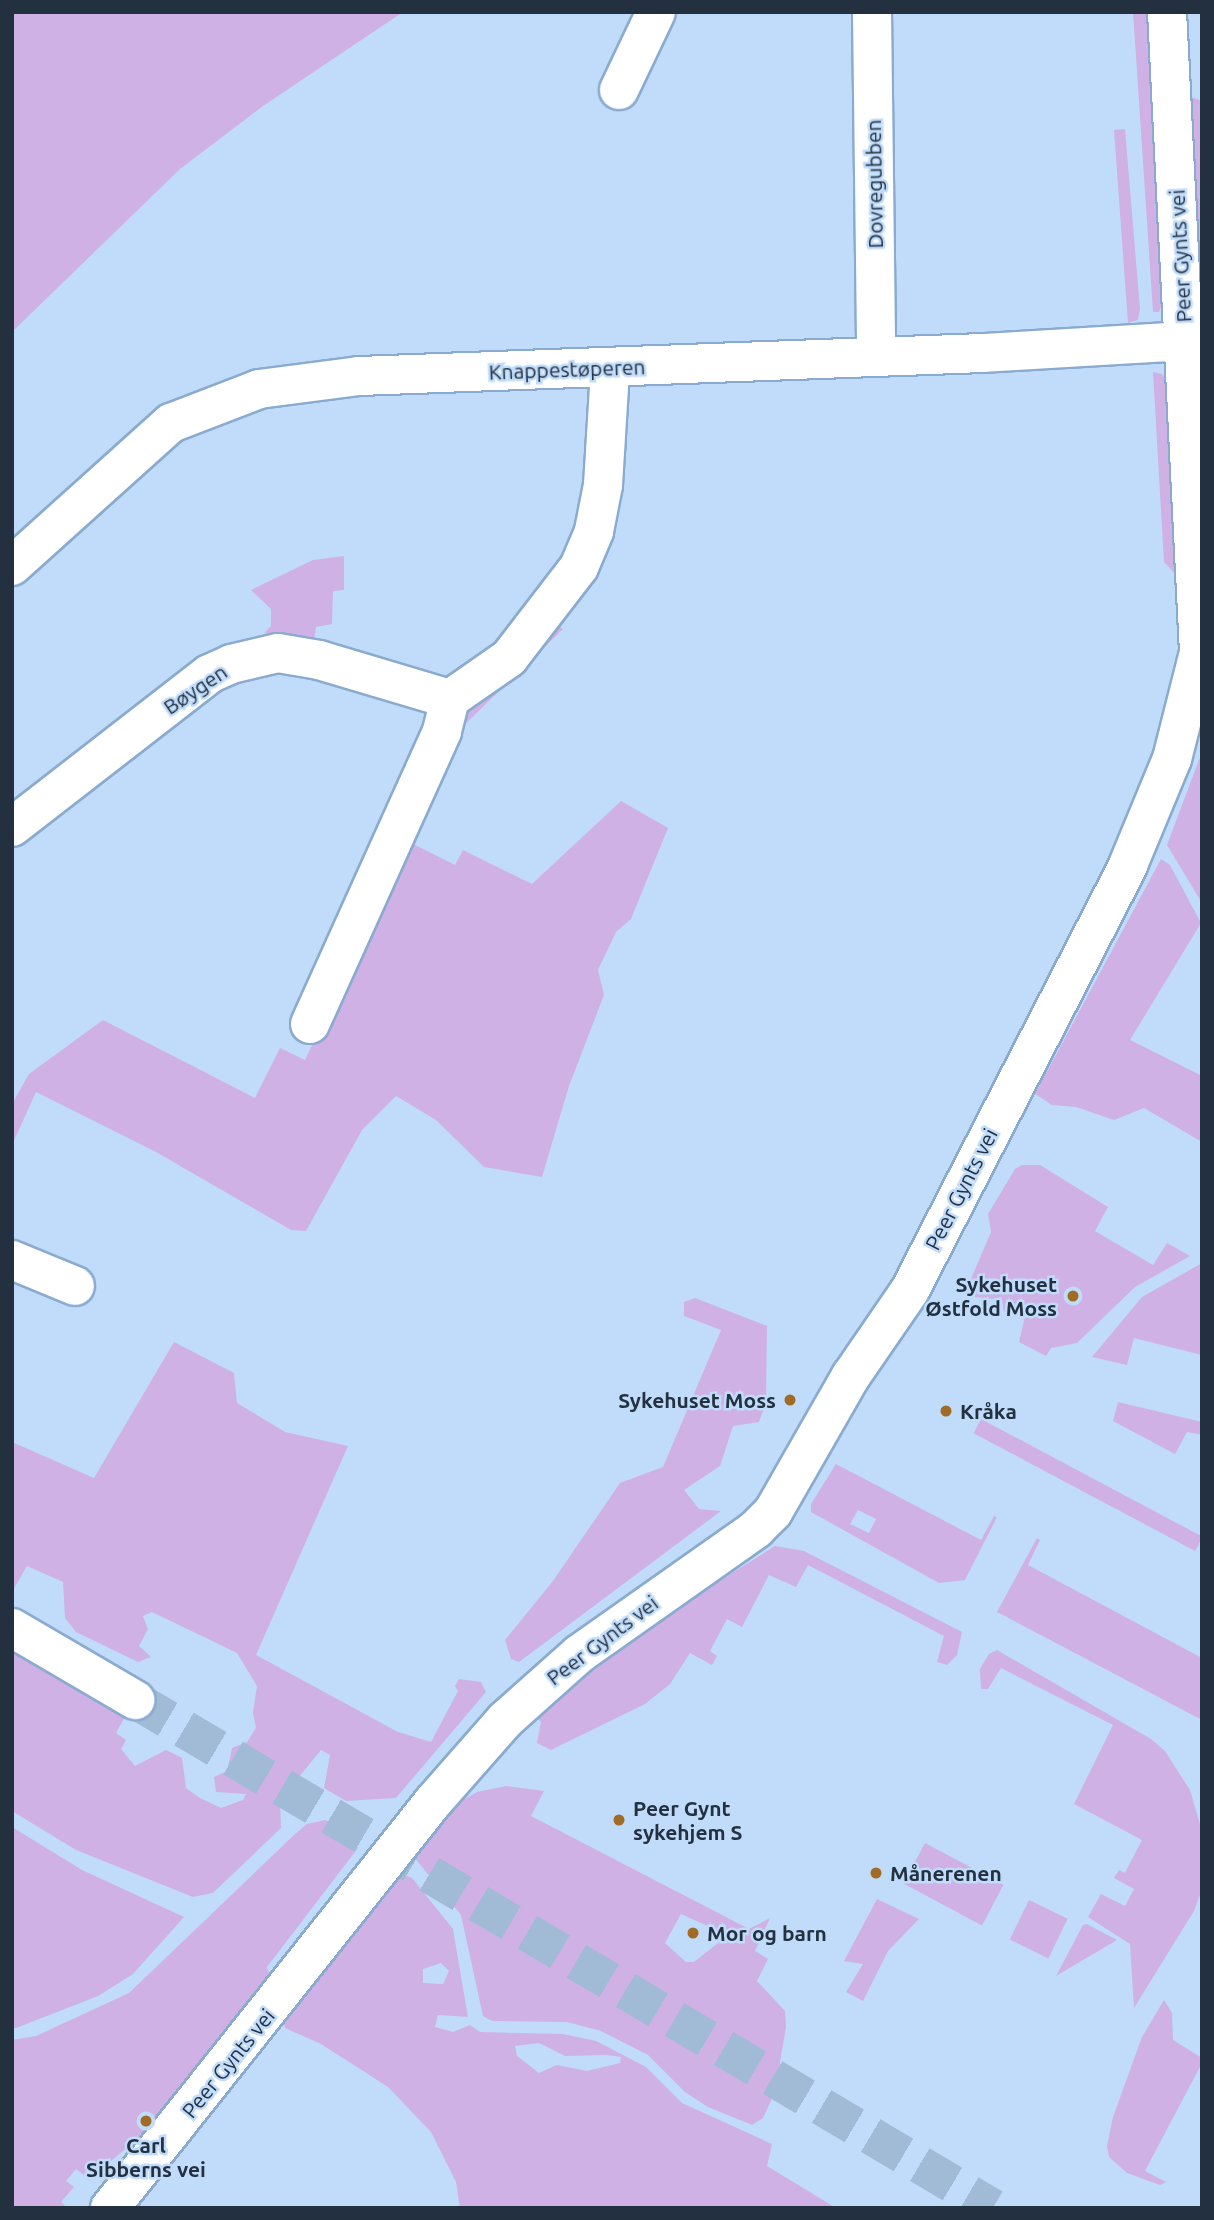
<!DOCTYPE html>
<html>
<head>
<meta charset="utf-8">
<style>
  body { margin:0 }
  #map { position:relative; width:1214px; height:2220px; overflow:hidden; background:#c0dcfa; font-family:Ubuntu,sans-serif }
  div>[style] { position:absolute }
  .green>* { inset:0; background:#cfb1e5; transform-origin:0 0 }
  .highway-tunnel>* { height:38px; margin-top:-19px; transform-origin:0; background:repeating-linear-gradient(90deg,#a1bad5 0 38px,transparent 0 57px) }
  .roads { filter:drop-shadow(2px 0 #8aabcf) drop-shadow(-2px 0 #8aabcf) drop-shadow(0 2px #8aabcf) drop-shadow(0 -2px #8aabcf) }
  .minor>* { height:38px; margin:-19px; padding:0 19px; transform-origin:19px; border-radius:19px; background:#fff }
  .highway>* { height:38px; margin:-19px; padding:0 19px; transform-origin:19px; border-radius:19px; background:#fff }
  .dots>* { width:19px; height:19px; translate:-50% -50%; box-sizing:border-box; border:4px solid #c0dcfa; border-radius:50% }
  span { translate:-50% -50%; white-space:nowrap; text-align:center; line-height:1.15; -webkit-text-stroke:5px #c0dcfa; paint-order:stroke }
  .street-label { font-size:21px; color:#23303f }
  .poi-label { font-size:21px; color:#23303f; font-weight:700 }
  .right { translate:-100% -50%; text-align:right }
  .left { translate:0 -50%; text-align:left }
  .frame { position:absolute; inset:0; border:14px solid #23303f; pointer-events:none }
</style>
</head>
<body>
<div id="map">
  <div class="green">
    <div style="clip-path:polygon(12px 12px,403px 12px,263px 106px,180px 169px,12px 332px)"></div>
    <div style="clip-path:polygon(1133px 12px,1150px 12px,1163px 301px,1159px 312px,1153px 312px)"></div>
    <div style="clip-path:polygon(1189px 96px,1202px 101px,1202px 318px)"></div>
    <div style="clip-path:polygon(1125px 129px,1140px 309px,1138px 320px,1128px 323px,1114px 130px)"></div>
    <div style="clip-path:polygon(1153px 372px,1162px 374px,1167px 382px,1178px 577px,1164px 562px)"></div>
    <div style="clip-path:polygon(344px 556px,344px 590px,333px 591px,332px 624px,316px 627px,314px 641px,264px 633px,271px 626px,271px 609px,251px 590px,313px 560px)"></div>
    <div style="clip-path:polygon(556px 625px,563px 629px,456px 733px,462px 701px)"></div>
    <div style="clip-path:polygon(1202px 752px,1202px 903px,1167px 845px)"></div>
    <div style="clip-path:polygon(621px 801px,668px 828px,631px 919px,616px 932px,598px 970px,604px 995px,569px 1086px,542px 1177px,484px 1167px,436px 1120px,396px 1096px,362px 1130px,306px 1231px,291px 1230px,156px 1152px,36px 1092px,12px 1145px,12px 1104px,29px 1074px,103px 1020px,255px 1098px,280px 1048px,305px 1060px,409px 842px,455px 865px,463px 850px,532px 884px)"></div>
    <div style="clip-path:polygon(1161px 859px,1170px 865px,1201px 923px,1130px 1040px,1202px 1076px,1202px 1142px,1144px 1108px,1114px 1120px,1076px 1107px,1052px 1105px,1035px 1094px)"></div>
    <div style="clip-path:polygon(1022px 1165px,1040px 1165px,1108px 1207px,1095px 1231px,1153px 1265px,1167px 1243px,1190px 1256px,1135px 1287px,1077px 1343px,1051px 1348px,1046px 1356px,1019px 1342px,1026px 1312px,1021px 1308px,1004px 1312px,1002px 1300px,975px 1297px,970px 1281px,991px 1232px,988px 1214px,1015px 1169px)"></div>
    <div style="clip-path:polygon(1202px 1263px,1202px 1355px,1134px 1338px,1127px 1365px,1092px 1357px,1142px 1297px)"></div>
    <div style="clip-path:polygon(695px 1298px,767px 1326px,766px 1402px,759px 1422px,733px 1426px,720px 1466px,684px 1490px,699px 1509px,721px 1511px,519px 1662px,511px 1659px,505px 1640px,553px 1581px,620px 1483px,663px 1467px,721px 1330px,684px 1316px,684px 1302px)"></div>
    <div style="clip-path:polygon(174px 1342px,234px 1373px,237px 1403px,285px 1432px,348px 1446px,256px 1655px,398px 1732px,431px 1742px,458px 1691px,455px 1686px,459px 1679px,481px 1682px,486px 1692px,396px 1798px,346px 1801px,324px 1788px,330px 1755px,321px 1750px,280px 1800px,281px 1828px,213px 1893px,193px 1897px,76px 1850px,12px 1811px,12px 1651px,126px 1715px,116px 1733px,126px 1740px,121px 1749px,135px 1766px,166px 1750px,182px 1758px,186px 1788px,200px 1798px,221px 1808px,243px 1800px,246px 1794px,216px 1792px,214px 1777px,227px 1771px,232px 1748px,247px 1742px,256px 1728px,253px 1713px,257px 1686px,237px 1653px,152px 1612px,143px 1616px,148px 1629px,139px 1646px,151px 1657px,138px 1662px,76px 1632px,65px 1618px,63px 1582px,27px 1566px,12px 1592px,12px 1442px,94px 1478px)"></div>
    <div style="clip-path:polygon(1118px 1402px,1202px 1422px,1202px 1435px,1187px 1432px,1175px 1454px,1113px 1421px)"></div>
    <div style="left:981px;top:1419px;width:251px;height:16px;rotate:28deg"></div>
    <div style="clip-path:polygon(evenodd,836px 1464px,981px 1540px,994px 1516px,997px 1517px,965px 1580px,939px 1583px,811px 1512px,811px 1504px,836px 1464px,858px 1510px,876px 1519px,869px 1533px,850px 1524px,858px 1510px)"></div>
    <div style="clip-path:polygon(1037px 1538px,1040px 1540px,1028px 1565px,1202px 1658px,1202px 1720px,997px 1612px)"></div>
    <div style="clip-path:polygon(775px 1546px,804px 1551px,962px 1632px,957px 1655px,947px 1665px,937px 1662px,944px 1636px,808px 1565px,796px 1587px,769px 1575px,742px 1627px,727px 1619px,710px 1651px,717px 1656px,712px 1665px,690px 1653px,670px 1684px,645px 1704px,551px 1750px,537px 1743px,541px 1722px,534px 1715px,627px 1639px)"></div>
    <div style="clip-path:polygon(997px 1650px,1151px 1739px,1165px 1751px,1190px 1790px,1202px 1831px,1202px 1889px,1194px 1911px,1134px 2008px,1130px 1944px,1088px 1917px,1101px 1894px,1125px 1906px,1134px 1889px,1114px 1878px,1119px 1870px,1125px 1873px,1142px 1840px,1074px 1804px,1113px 1725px,1001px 1668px,988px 1689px,981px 1689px,980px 1669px,989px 1654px)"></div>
    <div style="clip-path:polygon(evenodd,506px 1786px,544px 1791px,531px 1816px,749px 1929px,770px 1918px,755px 1951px,768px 1959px,757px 1981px,785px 2011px,786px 2027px,775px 2092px,763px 2118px,752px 2125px,708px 2107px,685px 2092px,648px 2055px,601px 2031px,567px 2022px,492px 2021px,483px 2016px,461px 1915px,414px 1857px,414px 1850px,449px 1808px,477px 1792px,506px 1786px,681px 1914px,723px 1933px,718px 1943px,694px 1962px,686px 1962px,665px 1943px,681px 1914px)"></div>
    <div style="clip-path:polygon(325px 1820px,344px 1827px,358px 1848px,267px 1967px,271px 1980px,137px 2139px,104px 2167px,95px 2161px,84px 2175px,76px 2169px,66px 2181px,74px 2187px,61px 2202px,67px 2208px,12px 2208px,12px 2040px,36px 2036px,129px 1993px,294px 1835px,307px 1824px)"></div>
    <div style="clip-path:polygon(12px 1827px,82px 1870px,184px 1917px,133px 1974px,98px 1996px,16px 2028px,12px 2028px)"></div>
    <div style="left:925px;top:1843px;width:89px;height:46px;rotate:28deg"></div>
    <div style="clip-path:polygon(evenodd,397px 1872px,412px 1878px,453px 1929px,468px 2017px,438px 2015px,435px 2027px,453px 2032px,470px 2025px,480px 2032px,563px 2034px,596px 2041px,646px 2067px,682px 2103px,772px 2144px,767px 2166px,836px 2208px,460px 2208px,456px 2182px,431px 2132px,388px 2087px,321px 2044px,285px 2028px,283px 2020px,397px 1872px,441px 1963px,449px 1971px,443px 1984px,423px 1983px,423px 1969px,441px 1963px,397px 1872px,539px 2043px,565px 2056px,607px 2055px,621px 2057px,620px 2063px,587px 2071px,557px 2065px,539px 2073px,517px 2056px,515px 2046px,539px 2043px)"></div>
    <div style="clip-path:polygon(877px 1899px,919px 1919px,888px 1951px,863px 2001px,846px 1992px,863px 1964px,844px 1961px)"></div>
    <div style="left:1029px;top:1900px;width:43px;height:44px;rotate:26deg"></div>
    <div style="clip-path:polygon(1087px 1924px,1117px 1940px,1056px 1976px,1083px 1925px)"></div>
    <div style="clip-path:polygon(1164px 2000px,1172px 2013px,1173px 2040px,1202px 2058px,1202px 2063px,1145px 2171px,1166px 2182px,1160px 2185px,1127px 2173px,1109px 2157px,1107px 2146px,1113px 2117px,1142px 2037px)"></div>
  </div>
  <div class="highway-tunnel">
    <div style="left:135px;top:1700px;width:997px;rotate:30.63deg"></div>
  </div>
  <div class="roads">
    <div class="minor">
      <div style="left:872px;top:12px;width:345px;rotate:89.3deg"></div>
      <div style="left:619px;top:90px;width:86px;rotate:-64.6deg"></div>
      <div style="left:12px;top:566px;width:214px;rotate:-42deg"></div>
      <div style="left:171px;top:423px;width:94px;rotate:-21.1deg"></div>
      <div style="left:259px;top:389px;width:101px;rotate:-7.4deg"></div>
      <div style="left:359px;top:376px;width:624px;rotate:-2.11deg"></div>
      <div style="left:983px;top:353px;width:201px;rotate:-3.4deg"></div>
      <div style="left:12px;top:827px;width:249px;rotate:-37.8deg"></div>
      <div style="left:209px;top:674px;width:24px;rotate:-24deg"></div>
      <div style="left:231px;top:664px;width:48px;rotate:-13.2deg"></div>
      <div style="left:278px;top:653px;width:42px;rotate:9.7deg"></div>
      <div style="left:319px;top:660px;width:137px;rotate:16.6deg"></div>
      <div style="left:310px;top:1024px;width:321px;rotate:-65.7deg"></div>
      <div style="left:442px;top:731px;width:33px;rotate:-76deg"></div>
      <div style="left:450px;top:699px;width:72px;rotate:-34.8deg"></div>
      <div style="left:509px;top:658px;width:115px;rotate:-52.4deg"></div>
      <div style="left:579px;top:567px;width:39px;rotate:-67deg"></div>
      <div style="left:594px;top:531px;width:47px;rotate:-78.9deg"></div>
      <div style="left:603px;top:485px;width:116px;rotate:-86.5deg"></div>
      <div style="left:12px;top:1260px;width:68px;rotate:22.4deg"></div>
      <div style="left:110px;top:2208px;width:519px;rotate:-51.5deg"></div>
      <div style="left:433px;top:1802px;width:109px;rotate:-48.7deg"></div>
      <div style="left:505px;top:1720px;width:99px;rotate:-41.7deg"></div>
      <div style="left:579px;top:1654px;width:217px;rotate:-35.2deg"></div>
      <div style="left:756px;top:1529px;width:24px;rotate:-45deg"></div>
      <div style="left:773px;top:1512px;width:157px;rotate:-60.2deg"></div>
      <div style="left:851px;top:1376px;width:104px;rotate:-55.5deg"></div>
      <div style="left:910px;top:1290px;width:478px;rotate:-62.8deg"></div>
      <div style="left:1128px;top:865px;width:115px;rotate:-67.5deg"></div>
      <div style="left:1172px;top:759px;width:110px;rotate:-75.8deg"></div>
      <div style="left:1199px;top:652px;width:641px;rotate:-92.86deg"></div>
    </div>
    <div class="highway">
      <div style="left:12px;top:1628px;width:143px;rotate:30.3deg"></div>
    </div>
  </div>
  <div class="dots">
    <div style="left:1073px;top:1296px;background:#a06b24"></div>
    <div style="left:790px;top:1400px;background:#a06b24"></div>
    <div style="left:946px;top:1411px;background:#a06b24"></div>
    <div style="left:619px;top:1820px;background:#a06b24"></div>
    <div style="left:876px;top:1873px;background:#a06b24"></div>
    <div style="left:693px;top:1933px;background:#a06b24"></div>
    <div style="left:146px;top:2121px;background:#a06b24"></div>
  </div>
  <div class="street-label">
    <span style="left:874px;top:184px;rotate:-91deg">Dovregubben</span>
    <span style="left:1180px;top:256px;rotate:-93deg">Peer Gynts vei</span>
    <span style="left:567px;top:369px;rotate:-2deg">Knappestøperen</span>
    <span style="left:195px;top:689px;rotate:-34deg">Bøygen</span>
    <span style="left:961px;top:1189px;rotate:-63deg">Peer Gynts vei</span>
    <span style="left:602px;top:1640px;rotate:-37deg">Peer Gynts vei</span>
    <span style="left:228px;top:2063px;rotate:-51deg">Peer Gynts vei</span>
  </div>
  <div class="poi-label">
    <span class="right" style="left:1057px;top:1296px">Sykehuset<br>Østfold Moss</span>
    <span class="right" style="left:776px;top:1400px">Sykehuset Moss</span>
    <span class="left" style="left:960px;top:1411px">Kråka</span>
    <span class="left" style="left:633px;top:1820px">Peer Gynt<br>sykehjem S</span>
    <span class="left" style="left:890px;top:1873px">Månerenen</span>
    <span class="left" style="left:707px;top:1933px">Mor og barn</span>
    <span style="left:146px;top:2157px">Carl<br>Sibberns vei</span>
  </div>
  <div class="frame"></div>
</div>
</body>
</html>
